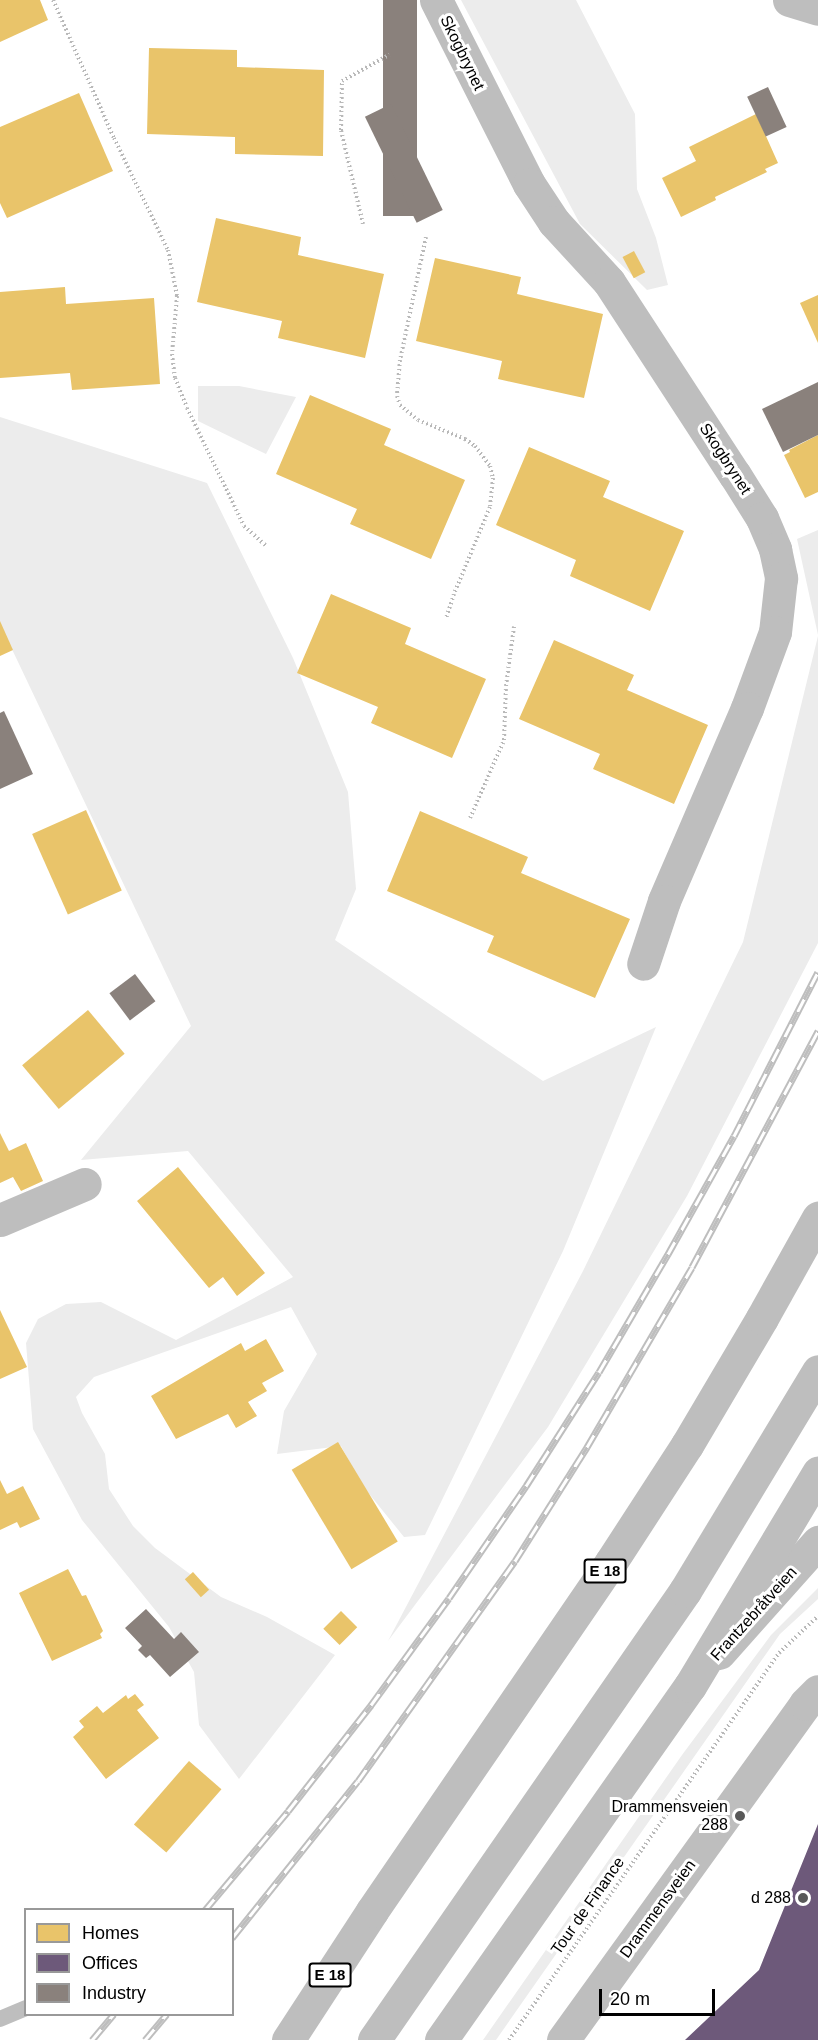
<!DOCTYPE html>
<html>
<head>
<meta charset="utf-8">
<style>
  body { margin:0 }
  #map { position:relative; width:818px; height:2040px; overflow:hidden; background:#fff; font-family:Helvetica,sans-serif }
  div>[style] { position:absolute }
  .green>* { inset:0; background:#ececec }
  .homes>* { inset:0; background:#e9c46a; transform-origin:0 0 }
  .offices>* { inset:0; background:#6d597a }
  .industry>* { inset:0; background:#8a817c; transform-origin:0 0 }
  .path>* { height:4px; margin-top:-2px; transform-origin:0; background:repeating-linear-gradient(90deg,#b9b9b9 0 1.5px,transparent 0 4.5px) }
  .service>* { height:16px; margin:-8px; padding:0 8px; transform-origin:8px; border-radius:8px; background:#bebebe }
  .minor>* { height:33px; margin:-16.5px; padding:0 16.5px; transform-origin:16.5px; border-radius:16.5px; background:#bebebe }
  .trunk>* { height:33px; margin:-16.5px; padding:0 16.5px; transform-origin:16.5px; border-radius:16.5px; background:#bebebe }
  .rail>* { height:7px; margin-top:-3.5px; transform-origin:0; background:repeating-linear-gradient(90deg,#fff 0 14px,#bebebe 0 28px); box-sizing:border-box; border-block:2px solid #bebebe }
  .dots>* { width:16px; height:16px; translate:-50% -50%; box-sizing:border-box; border:3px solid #fff; border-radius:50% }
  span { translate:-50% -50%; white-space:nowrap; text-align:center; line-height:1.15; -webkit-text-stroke:6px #fff; paint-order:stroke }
  .shield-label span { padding:2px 4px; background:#fff; border:2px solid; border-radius:4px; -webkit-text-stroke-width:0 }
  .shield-label { font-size:15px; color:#000; font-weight:700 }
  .street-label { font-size:16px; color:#000 }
  .poi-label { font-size:16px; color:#000 }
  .right { translate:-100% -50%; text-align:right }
  .legend { position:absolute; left:24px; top:1908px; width:210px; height:108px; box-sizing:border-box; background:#fff; border:2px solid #999; margin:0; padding:8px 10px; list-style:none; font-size:18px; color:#000 }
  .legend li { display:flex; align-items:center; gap:12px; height:30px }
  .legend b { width:30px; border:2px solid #999 }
  .scale { position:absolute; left:599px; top:1989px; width:116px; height:27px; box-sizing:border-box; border:3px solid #000; border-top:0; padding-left:8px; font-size:18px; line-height:21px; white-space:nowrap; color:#000; -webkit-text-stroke:4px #fff; paint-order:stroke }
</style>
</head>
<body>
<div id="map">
  <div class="green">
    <div style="clip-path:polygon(461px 0,576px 0,635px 114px,637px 189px,656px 238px,668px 285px,647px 290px,580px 224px)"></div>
    <div style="clip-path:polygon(198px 386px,239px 386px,296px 397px,266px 454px,198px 421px)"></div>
    <div style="clip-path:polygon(0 417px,207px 483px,293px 658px,348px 792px,356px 889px,335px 940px,543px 1081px,656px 1027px,563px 1251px,425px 1535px,404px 1537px,362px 1485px,341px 1446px,277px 1454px,284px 1411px,317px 1354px,291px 1307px,94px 1377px,76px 1397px,82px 1413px,105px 1454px,109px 1489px,133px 1526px,155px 1548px,221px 1597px,267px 1617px,335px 1655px,239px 1779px,199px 1725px,194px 1672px,169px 1627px,82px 1520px,33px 1429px,26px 1343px,38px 1319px,66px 1304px,101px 1302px,176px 1340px,293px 1277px,188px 1151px,81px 1160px,191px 1026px,0 624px)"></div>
    <div style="clip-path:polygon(818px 530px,818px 635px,797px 539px)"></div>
    <div style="clip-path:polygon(818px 636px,818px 943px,687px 1196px,548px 1427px,388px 1641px,583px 1271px,743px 942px)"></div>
    <div style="clip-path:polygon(818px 1588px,818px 1599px,780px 1634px,496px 2040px,483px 2040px,682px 1755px,771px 1635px)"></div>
  </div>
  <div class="homes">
    <div style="clip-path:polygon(0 0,40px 0,48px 20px,0 42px)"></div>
    <div style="clip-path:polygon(149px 48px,237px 50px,237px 67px,324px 70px,323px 156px,235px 154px,235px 137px,147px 134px)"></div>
    <div style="clip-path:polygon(79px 93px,113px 171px,7px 218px,0 203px,0 127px)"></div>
    <div style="clip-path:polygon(756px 114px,778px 163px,765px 169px,767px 172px,715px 197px,716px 200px,681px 217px,662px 178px,696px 161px,689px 147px)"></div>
    <div style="clip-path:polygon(216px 218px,301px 237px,298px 255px,384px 274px,365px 358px,278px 338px,282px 321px,197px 302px)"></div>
    <div style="left:634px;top:251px;width:24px;height:13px;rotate:62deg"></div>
    <div style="clip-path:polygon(435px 258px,521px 277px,517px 294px,603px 314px,584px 398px,498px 379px,502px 361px,416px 341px)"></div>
    <div style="clip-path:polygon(65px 287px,66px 304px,154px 298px,160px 384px,72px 390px,70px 373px,0 378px,0 292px)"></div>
    <div style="clip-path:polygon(818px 295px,818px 343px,800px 303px)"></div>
    <div style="clip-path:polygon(310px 395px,391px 429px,384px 445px,465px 480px,431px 559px,350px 524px,357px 509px,276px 474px)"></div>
    <div style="clip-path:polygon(818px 435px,818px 492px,805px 498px,784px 455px,790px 452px,789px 450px)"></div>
    <div style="clip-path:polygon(529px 447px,610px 481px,603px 497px,684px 531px,650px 611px,570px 576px,576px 560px,496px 525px)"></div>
    <div style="clip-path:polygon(331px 594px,411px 628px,405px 644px,486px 679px,452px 758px,371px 723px,378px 707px,297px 673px)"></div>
    <div style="clip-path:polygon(0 621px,13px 650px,0 656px)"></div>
    <div style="clip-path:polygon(554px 640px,634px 675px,627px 690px,708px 725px,674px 804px,593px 769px,600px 754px,519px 719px)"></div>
    <div style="left:86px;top:810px;width:88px;height:59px;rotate:66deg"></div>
    <div style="clip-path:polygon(420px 811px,528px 857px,521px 873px,630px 919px,595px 998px,487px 952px,494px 936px,387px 891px)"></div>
    <div style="left:88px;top:1010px;width:57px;height:86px;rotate:50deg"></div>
    <div style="clip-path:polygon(0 1133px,9px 1151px,26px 1143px,43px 1181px,21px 1191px,13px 1177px,0 1183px)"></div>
    <div style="clip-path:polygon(178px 1167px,265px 1273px,237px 1296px,223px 1277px,209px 1288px,137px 1201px)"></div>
    <div style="clip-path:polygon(0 1310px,27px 1367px,0 1379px)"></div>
    <div style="clip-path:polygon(266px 1339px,284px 1371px,262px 1383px,267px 1391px,248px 1402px,257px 1416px,236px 1428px,228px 1414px,176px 1439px,151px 1396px,241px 1343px,245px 1351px)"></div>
    <div style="left:338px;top:1442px;width:116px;height:54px;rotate:59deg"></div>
    <div style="clip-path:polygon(0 1480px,7px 1494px,23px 1486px,40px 1519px,20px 1528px,17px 1522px,0 1530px)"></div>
    <div style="clip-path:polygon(68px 1569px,82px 1596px,86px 1595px,103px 1631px,100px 1634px,102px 1638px,52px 1661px,19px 1593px)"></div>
    <div style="left:193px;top:1572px;width:24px;height:11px;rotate:48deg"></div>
    <div style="left:341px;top:1611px;width:23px;height:25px;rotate:45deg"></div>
    <div style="clip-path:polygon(135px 1694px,144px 1705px,137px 1710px,159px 1738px,106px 1779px,73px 1737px,84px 1727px,79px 1721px,97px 1706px,103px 1713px,126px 1695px,128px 1699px)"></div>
    <div style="left:189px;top:1761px;width:43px;height:84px;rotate:41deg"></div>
  </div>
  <div class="offices">
    <div style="clip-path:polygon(818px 1824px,818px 2040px,685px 2040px,759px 1970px)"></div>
  </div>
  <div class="industry">
    <div style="left:383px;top:0;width:34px;height:216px"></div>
    <div style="left:768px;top:87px;width:44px;height:23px;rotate:65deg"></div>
    <div style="left:391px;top:104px;width:118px;height:29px;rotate:64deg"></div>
    <div style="clip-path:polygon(818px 382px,818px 435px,783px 452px,762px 409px)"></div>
    <div style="clip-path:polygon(4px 711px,33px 774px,0 789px,0 713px)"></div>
    <div style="left:135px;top:974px;width:34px;height:32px;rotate:53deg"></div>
    <div style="clip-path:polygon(146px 1609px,174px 1639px,181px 1632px,199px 1652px,170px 1677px,150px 1655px,146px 1658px,138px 1650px,142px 1646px,125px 1628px)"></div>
  </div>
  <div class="path">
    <div style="left:53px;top:0;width:151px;rotate:66.2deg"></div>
    <div style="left:114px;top:138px;width:124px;rotate:64.3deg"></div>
    <div style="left:168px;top:250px;width:47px;rotate:78.9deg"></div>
    <div style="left:177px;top:296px;width:58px;rotate:94.9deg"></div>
    <div style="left:172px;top:354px;width:24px;rotate:83deg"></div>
    <div style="left:175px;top:378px;width:32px;rotate:68deg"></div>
    <div style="left:187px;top:408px;width:131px;rotate:64.2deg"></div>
    <div style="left:244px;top:526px;width:30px;rotate:42deg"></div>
    <div style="left:363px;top:224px;width:97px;rotate:-103.2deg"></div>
    <div style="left:341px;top:130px;width:49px;rotate:-88.8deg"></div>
    <div style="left:342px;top:81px;width:54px;rotate:-29deg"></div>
    <div style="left:426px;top:237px;width:126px;rotate:101.9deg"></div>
    <div style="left:400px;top:360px;width:36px;rotate:95deg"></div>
    <div style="left:397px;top:396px;width:9px;rotate:72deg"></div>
    <div style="left:400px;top:405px;width:23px;rotate:40deg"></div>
    <div style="left:418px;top:420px;width:51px;rotate:22deg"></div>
    <div style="left:465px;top:439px;width:12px;rotate:35deg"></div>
    <div style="left:475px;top:446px;width:25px;rotate:53deg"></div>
    <div style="left:490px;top:466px;width:12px;rotate:76deg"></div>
    <div style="left:493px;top:478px;width:29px;rotate:96deg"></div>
    <div style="left:490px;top:507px;width:94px;rotate:112.5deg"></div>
    <div style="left:454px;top:594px;width:26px;rotate:108deg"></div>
    <div style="left:470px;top:818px;width:85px;rotate:-66.4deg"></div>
    <div style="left:504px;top:740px;width:54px;rotate:-87.9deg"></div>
    <div style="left:506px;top:686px;width:60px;rotate:-82.3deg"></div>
    <div style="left:509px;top:2040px;width:472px;rotate:-55.1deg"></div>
    <div style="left:779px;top:1653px;width:54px;rotate:-43.5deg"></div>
  </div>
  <div class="service">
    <div style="left:0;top:2019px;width:28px;rotate:-23deg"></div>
  </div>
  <div class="minor">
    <div style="left:436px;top:0;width:206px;rotate:63.2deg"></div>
    <div style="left:529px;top:184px;width:45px;rotate:56.7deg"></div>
    <div style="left:554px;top:222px;width:81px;rotate:47.5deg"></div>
    <div style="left:609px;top:282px;width:230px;rotate:56.9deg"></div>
    <div style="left:735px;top:475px;width:51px;rotate:57.9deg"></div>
    <div style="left:762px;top:518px;width:34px;rotate:67deg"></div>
    <div style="left:775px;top:549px;width:30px;rotate:78deg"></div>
    <div style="left:781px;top:578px;width:54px;rotate:96.3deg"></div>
    <div style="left:775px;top:632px;width:81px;rotate:110.2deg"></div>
    <div style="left:747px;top:708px;width:210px;rotate:113.3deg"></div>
    <div style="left:664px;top:901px;width:66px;rotate:108.4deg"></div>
    <div style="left:789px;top:0;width:30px;rotate:17deg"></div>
    <div style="left:0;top:1220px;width:92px;rotate:-23deg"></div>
    <div style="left:719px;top:1653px;width:149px;rotate:-48.3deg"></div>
    <div style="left:563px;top:2040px;width:414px;rotate:-54.2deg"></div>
    <div style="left:805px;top:1704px;width:18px;rotate:-45deg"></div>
  </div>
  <div class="trunk">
    <div style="left:288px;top:2040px;width:154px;rotate:-56.9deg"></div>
    <div style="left:372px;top:1911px;width:423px;rotate:-55.6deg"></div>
    <div style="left:611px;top:1562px;width:140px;rotate:-57deg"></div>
    <div style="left:687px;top:1445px;width:147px;rotate:-59.4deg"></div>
    <div style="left:762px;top:1318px;width:115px;rotate:-60.8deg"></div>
    <div style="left:374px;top:2040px;width:546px;rotate:-55.29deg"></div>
    <div style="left:685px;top:1591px;width:257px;rotate:-58.8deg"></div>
    <div style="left:441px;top:2040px;width:433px;rotate:-54.9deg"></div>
    <div style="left:690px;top:1686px;width:249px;rotate:-59deg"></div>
  </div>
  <div class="rail">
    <div style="left:205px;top:1910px;width:129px;rotate:-50deg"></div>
    <div style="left:288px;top:1811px;width:135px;rotate:-51.9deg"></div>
    <div style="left:371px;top:1705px;width:132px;rotate:-53.9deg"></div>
    <div style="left:449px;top:1598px;width:136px;rotate:-55.5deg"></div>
    <div style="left:526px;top:1486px;width:135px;rotate:-57.4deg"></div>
    <div style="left:599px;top:1372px;width:137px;rotate:-59.7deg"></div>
    <div style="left:668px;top:1254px;width:135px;rotate:-60.8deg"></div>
    <div style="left:734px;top:1136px;width:184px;rotate:-62.9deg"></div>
    <div style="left:232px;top:1938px;width:201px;rotate:-51.3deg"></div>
    <div style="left:358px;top:1781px;width:270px;rotate:-54.5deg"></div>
    <div style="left:515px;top:1561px;width:135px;rotate:-57.7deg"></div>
    <div style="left:587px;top:1447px;width:208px;rotate:-59.7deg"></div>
    <div style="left:692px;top:1267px;width:268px;rotate:-61.9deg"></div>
    <div style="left:92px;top:2040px;width:34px;rotate:-50deg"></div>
    <div style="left:145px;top:2040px;width:34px;rotate:-50deg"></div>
  </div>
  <div class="dots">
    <div style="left:740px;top:1816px;background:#595959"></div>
    <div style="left:803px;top:1898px;background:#595959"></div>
  </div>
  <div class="shield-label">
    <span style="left:605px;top:1571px">E 18</span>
    <span style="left:330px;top:1975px">E 18</span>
  </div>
  <div class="street-label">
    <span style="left:462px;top:53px;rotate:64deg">Skogbrynet</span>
    <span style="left:725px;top:459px;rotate:57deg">Skogbrynet</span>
    <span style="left:754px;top:1614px;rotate:-48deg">Frantzebråtveien</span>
    <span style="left:588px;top:1906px;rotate:-55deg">Tour de Finance</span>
    <span style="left:658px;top:1909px;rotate:-54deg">Drammensveien</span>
  </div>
  <div class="poi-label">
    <span class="right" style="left:728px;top:1816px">Drammensveien<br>288</span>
    <span class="right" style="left:791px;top:1898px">d 288</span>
  </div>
  <ul class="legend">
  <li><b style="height:16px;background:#e9c46a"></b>Homes</li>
  <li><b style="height:16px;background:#6d597a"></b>Offices</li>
  <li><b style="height:16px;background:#8a817c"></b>Industry</li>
  </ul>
  <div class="scale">20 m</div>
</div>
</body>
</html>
